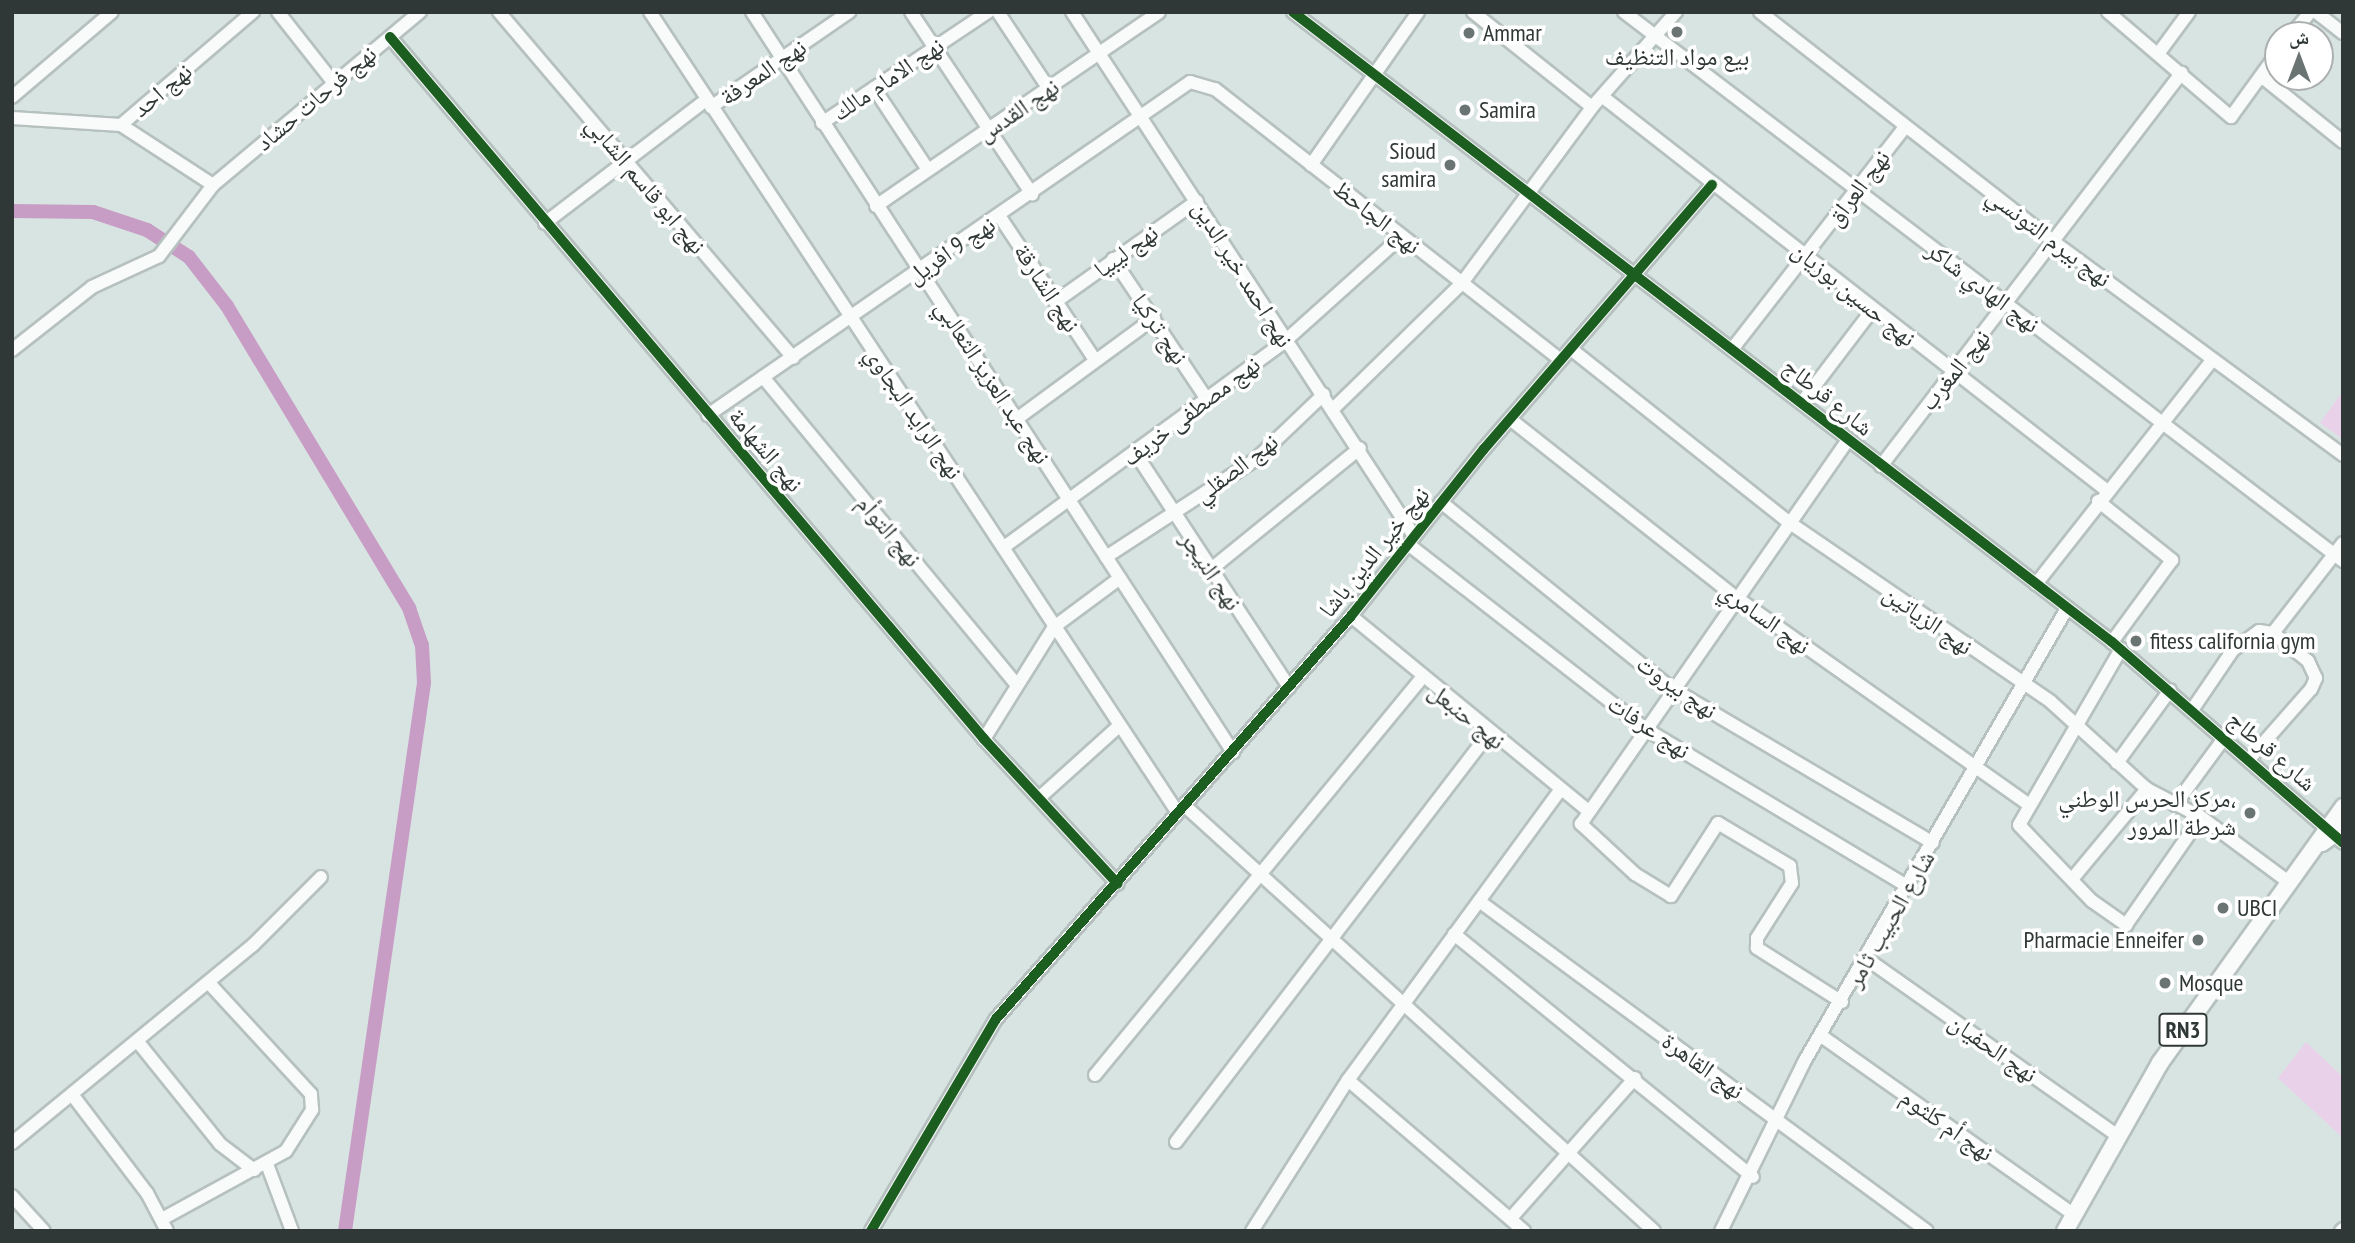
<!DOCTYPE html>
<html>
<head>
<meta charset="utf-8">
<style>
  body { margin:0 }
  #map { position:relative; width:2355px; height:1243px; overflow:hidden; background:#d8e4e2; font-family:"PT Sans Narrow","Noto Naskh Arabic",sans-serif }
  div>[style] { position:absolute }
  .green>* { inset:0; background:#ead1ea }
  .canal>* { height:14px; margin:-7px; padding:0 7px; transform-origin:7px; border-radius:7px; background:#c89dc5 }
  .roads { filter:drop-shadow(2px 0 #b6c1bf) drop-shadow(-2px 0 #b6c1bf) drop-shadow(0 2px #b6c1bf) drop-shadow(0 -2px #b6c1bf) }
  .minor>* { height:12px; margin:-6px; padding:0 6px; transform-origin:6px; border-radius:6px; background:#f9fbfb }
  .major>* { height:16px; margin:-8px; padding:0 8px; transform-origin:8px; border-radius:8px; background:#f9fbfb }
  .cycleway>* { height:10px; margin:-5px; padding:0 5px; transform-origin:5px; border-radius:5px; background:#1b5e20 }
  .dots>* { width:19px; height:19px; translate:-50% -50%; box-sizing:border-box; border:4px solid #fff; border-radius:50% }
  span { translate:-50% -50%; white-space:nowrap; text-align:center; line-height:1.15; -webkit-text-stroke:7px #fff; paint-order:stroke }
  .shield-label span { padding:2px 5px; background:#fff; border:2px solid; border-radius:5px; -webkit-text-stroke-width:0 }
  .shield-label { font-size:23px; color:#2f3836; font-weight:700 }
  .poi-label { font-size:24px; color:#2f3836 }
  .left { translate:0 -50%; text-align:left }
  .right { translate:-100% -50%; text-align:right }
  .street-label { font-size:24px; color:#2f3836 }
  .frame { position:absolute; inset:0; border:14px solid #2f3836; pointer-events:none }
  .north { position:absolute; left:2264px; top:21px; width:70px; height:70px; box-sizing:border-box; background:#fff; border:2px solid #acafaf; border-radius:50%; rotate:0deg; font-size:19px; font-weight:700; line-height:28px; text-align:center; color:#2f3836 }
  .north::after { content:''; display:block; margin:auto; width:24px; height:32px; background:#6a7472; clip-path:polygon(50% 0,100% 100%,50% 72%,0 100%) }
</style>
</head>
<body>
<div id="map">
  <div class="green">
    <div style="clip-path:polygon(2343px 391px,2343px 439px,2320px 423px)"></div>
    <div style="clip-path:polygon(2306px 1042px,2343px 1077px,2342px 1137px,2278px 1078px)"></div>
  </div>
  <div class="canal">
    <div style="left:12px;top:211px;width:81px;rotate:0.7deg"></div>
    <div style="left:93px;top:212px;width:57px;rotate:18.4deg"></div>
    <div style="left:147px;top:230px;width:50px;rotate:32.7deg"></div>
    <div style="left:189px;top:257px;width:62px;rotate:52.2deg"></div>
    <div style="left:227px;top:306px;width:353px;rotate:58.9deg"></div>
    <div style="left:409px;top:608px;width:39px;rotate:71deg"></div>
    <div style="left:422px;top:645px;width:38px;rotate:87deg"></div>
    <div style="left:424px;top:683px;width:554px;rotate:98.2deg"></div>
  </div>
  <div class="roads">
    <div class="minor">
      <div style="left:278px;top:12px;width:89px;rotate:51.8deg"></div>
      <div style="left:499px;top:12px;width:454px;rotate:49.6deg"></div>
      <div style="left:650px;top:12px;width:959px;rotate:56.61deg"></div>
      <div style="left:752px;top:12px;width:883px;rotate:56.98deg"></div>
      <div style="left:911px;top:12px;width:219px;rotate:56.4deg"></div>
      <div style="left:998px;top:12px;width:92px;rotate:56.5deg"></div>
      <div style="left:1072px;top:12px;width:626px;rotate:56.87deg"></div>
      <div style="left:1293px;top:12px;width:1033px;rotate:37.57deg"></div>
      <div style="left:2112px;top:642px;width:306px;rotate:41deg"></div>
      <div style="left:1473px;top:12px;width:152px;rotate:38.6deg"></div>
      <div style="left:1624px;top:12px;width:905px;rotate:37.36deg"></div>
      <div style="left:1760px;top:12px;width:373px;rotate:38deg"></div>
      <div style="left:2054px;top:242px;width:359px;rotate:36.4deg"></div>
      <div style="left:2108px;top:12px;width:162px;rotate:40.5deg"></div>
      <div style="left:2231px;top:117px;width:80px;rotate:-54.1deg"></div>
      <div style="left:2316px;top:12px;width:34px;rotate:38deg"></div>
      <div style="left:2291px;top:35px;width:30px;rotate:-50deg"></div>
      <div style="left:390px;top:37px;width:920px;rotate:49.76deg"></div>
      <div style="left:984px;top:739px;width:197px;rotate:47.3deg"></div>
      <div style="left:2158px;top:54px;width:52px;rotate:-53.6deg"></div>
      <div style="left:2261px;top:76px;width:105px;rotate:38.8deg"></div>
      <div style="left:874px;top:88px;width:98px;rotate:56.6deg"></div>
      <div style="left:12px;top:97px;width:131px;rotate:-40.4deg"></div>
      <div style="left:1603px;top:97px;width:638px;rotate:38deg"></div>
      <div style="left:711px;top:107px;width:168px;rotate:-34.5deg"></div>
      <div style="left:12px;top:118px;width:109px;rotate:3.7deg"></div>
      <div style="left:121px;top:125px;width:174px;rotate:-40.6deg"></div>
      <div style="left:822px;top:123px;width:200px;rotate:-33.8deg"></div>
      <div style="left:121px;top:125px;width:110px;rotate:33.1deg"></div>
      <div style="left:1311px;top:165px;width:187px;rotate:-55deg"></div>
      <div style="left:876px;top:206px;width:343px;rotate:-34.4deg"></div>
      <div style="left:1000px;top:217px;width:172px;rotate:56.4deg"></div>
      <div style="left:545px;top:223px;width:203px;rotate:-37.4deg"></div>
      <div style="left:1113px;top:259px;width:167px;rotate:56.2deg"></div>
      <div style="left:1055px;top:302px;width:174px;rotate:-35.4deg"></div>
      <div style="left:1733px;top:348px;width:280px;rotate:-52.1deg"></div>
      <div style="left:1571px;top:349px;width:280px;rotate:38.5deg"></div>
      <div style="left:1790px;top:523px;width:316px;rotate:34.4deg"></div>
      <div style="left:2051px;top:702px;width:130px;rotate:42.2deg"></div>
      <div style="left:2147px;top:789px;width:61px;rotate:27.4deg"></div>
      <div style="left:2201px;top:817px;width:111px;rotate:36.6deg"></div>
      <div style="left:12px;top:350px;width:102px;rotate:-38.2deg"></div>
      <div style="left:92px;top:287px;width:74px;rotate:-24.8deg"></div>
      <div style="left:159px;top:256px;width:89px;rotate:-52.7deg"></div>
      <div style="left:213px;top:185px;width:270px;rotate:-39.9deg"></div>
      <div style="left:763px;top:377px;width:398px;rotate:50.5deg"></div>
      <div style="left:1803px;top:401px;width:116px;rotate:-52.7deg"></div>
      <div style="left:1334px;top:408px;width:179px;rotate:-44.3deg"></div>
      <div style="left:1462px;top:283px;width:219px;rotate:-53.5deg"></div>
      <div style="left:1592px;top:107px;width:127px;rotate:-48.5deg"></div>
      <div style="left:708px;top:415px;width:586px;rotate:-34.64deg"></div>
      <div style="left:1190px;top:82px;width:26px;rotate:16deg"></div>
      <div style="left:1215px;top:89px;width:439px;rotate:38.1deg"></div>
      <div style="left:1018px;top:418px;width:169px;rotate:-36.3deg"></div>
      <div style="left:1510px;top:419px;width:289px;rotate:38.3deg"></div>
      <div style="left:1737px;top:598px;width:358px;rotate:35.3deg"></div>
      <div style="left:1136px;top:454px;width:279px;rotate:56.7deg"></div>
      <div style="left:1881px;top:466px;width:495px;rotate:-52.6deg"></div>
      <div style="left:2098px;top:501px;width:95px;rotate:38.6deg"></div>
      <div style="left:2172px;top:560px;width:102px;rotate:126.2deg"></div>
      <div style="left:1441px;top:502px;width:296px;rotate:39deg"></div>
      <div style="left:1671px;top:688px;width:304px;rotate:30.6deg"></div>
      <div style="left:1408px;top:544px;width:299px;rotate:37.9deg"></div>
      <div style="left:1644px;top:728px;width:307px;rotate:31deg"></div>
      <div style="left:1004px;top:547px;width:347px;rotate:-36.2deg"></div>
      <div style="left:1284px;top:342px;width:157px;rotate:-41.9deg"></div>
      <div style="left:1106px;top:557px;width:178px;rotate:-33.1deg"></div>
      <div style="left:1255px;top:460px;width:95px;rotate:-43.7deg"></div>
      <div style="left:1210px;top:570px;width:193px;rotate:-39.1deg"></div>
      <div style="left:2036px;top:584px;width:285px;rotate:-51.8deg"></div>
      <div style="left:1351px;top:616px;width:307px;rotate:39.4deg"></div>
      <div style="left:2273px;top:633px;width:114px;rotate:-52.1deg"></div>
      <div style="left:2121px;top:649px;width:203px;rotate:120.1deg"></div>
      <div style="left:2019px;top:825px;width:105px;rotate:46.2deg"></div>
      <div style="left:2092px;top:901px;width:42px;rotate:35.2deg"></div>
      <div style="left:2126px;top:925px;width:131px;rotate:-55.2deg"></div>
      <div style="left:2192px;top:710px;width:73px;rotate:-55.7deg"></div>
      <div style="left:2233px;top:650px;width:32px;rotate:-36deg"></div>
      <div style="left:2259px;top:631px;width:14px;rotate:8deg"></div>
      <div style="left:2273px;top:633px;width:45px;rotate:38.7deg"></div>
      <div style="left:2308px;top:661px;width:19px;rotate:65deg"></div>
      <div style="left:2316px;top:678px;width:12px;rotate:114deg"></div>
      <div style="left:2311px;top:689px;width:91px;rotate:131.4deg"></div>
      <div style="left:984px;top:739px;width:132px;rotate:-58deg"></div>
      <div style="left:1054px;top:627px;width:82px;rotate:-36.6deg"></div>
      <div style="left:2117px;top:763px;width:90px;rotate:-54deg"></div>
      <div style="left:1039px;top:798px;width:108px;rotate:-42deg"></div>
      <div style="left:2175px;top:805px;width:84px;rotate:-53.7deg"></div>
      <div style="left:1185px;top:806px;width:633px;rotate:42.18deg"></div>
      <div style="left:2073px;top:878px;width:116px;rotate:-50.3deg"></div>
      <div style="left:1479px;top:901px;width:556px;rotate:36.38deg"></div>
      <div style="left:1454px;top:934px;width:385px;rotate:39.1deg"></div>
      <div style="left:1867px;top:959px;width:309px;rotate:35.2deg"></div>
      <div style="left:1842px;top:1002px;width:101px;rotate:-147.6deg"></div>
      <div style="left:1757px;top:948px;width:10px;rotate:-90deg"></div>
      <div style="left:1757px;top:938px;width:65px;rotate:-57.5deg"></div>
      <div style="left:1792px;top:883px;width:17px;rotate:-97deg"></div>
      <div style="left:1790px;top:866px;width:84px;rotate:-149.2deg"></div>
      <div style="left:1718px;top:823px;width:87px;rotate:122.8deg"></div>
      <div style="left:1671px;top:896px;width:42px;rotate:-148.6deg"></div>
      <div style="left:1635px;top:874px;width:74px;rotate:-137.2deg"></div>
      <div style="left:1581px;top:824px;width:468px;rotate:-55.2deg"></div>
      <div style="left:1820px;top:1035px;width:311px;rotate:35.3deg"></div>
      <div style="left:138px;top:1042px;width:131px;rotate:51.2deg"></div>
      <div style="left:220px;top:1144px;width:43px;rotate:37.4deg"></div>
      <div style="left:1095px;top:1075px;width:513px;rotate:-50.54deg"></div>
      <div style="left:1348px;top:1080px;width:232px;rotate:40.6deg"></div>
      <div style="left:74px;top:1097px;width:121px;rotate:52.8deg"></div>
      <div style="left:147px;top:1193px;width:43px;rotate:62.2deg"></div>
      <div style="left:1176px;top:1142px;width:515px;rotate:-52.57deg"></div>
      <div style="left:12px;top:1143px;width:312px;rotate:-39.4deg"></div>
      <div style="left:253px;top:945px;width:96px;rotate:-45deg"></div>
      <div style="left:267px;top:1164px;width:72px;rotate:69.5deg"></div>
      <div style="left:12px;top:1196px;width:47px;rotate:47.6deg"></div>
      <div style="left:1511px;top:1218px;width:187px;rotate:-48.5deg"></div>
      <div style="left:162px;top:1219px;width:141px;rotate:-28.7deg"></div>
      <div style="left:286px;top:1151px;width:49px;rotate:-57.6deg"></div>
      <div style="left:312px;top:1110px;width:16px;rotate:-94deg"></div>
      <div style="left:311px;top:1094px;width:151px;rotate:-132.6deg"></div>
      <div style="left:871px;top:1231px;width:246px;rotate:-59.5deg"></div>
      <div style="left:996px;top:1019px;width:537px;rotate:-48.62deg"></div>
      <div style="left:1351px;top:616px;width:213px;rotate:-51.5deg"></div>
      <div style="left:1484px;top:449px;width:349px;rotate:-49.2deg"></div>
      <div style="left:1252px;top:1231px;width:179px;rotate:-57.6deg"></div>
      <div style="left:1348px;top:1080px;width:357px;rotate:-53.8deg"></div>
      <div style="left:1721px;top:1231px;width:188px;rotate:-63.8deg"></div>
      <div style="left:1804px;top:1062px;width:522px;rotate:-59.9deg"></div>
      <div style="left:2341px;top:1231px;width:3px;rotate:-45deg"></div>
    </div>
    <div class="major">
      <div style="left:2322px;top:843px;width:26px;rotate:-36deg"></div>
      <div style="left:2065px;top:1231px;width:193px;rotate:-60.5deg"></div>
      <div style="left:2160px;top:1063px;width:315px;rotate:-54.4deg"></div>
    </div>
  </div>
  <div class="cycleway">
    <div style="left:1293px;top:12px;width:1033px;rotate:37.57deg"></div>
    <div style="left:2112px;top:642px;width:306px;rotate:41deg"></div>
    <div style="left:390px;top:37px;width:920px;rotate:49.76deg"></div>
    <div style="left:984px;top:739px;width:197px;rotate:47.3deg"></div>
    <div style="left:871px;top:1231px;width:246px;rotate:-59.5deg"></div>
    <div style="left:996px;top:1019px;width:537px;rotate:-48.62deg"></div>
    <div style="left:1351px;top:616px;width:213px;rotate:-51.5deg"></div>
    <div style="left:1484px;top:449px;width:349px;rotate:-49.2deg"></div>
  </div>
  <div class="dots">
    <div style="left:1677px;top:32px;background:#6a7472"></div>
    <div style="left:1469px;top:33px;background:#6a7472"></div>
    <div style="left:1465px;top:110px;background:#6a7472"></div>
    <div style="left:1450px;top:165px;background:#6a7472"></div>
    <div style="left:2136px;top:641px;background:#6a7472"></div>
    <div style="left:2250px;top:813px;background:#6a7472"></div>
    <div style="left:2223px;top:908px;background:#6a7472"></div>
    <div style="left:2198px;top:940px;background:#6a7472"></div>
    <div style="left:2165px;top:983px;background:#6a7472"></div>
  </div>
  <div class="shield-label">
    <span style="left:2183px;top:1030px">RN3</span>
  </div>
  <div class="poi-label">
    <span class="left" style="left:1483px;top:33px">Ammar</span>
    <span style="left:1677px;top:57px">بيع مواد التنظيف</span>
    <span class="left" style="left:1479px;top:110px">Samira</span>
    <span class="right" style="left:1436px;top:165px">Sioud<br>samira</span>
    <span class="left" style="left:2150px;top:641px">fitess california gym</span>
    <span class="right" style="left:2236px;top:813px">مركز الحرس الوطني،<br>شرطة المرور</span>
    <span class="left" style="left:2237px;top:908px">UBCI</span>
    <span class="right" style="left:2184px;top:940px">Pharmacie Enneifer</span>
    <span class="left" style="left:2179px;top:983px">Mosque</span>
  </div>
  <div class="street-label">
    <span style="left:763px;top:72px;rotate:-34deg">نهج المعرفة</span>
    <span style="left:888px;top:79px;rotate:-34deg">نهج الامام مالك</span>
    <span style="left:162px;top:90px;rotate:-40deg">نهج احد</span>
    <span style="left:316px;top:98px;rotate:-40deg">نهج فرحات حشاد</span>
    <span style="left:1018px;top:110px;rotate:-34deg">نهج القدس</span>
    <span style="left:646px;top:185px;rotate:50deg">نهج ابو قاسم الشابي</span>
    <span style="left:1858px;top:188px;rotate:-53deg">نهج العراق</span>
    <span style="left:1377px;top:217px;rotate:38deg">نهج الجاحظ</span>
    <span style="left:2049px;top:237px;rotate:37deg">نهج بيرم التونسي</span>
    <span style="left:951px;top:250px;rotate:-34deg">نهج 9 افريل</span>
    <span style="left:1126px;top:251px;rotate:-36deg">نهج ليبيا</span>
    <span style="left:1243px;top:274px;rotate:58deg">نهج احمد خير الدين</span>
    <span style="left:1983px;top:287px;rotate:37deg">نهج الهادي شاكر</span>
    <span style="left:1047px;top:288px;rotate:57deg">نهج الشارقة</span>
    <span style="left:1854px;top:294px;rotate:39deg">نهج حسين بوزيان</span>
    <span style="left:1160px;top:329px;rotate:56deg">نهج تركيا</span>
    <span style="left:1955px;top:370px;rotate:-51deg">نهج المغرب</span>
    <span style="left:993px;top:382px;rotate:57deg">نهج عبد العزيز الثعالبي</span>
    <span style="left:1828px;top:397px;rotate:39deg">شارع قرطاج</span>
    <span style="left:1191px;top:411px;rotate:-37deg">نهج مصطفى خريف</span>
    <span style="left:914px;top:413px;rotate:56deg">نهج الرايد البجاوي</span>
    <span style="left:766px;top:450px;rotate:50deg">نهج الشهامة</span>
    <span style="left:1236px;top:468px;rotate:-37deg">نهج الصقلي</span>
    <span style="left:889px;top:531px;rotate:50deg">نهج التوأم</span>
    <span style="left:1374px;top:552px;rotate:-51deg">نهج خير الدين باشا</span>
    <span style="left:1211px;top:571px;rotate:56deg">نهج النيجر</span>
    <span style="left:1765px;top:618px;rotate:36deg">نهج السامري</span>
    <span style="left:1928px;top:620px;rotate:35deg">نهج الزياتين</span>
    <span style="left:1677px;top:687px;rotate:35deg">نهج بيروت</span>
    <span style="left:1467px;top:716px;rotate:39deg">نهج حنبعل</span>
    <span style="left:1649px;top:727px;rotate:34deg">نهج عرفات</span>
    <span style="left:2272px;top:751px;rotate:41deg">شارع قرطاج</span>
    <span style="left:1890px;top:919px;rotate:-60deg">شارع الحبيب ثامر</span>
    <span style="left:1993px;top:1048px;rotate:35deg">نهج الحفيان</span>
    <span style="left:1703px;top:1066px;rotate:36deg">نهج القاهرة</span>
    <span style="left:1947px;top:1125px;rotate:35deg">نهج أم كلثوم</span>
  </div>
  <div class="frame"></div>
  <div class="north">ش</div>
</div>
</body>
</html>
